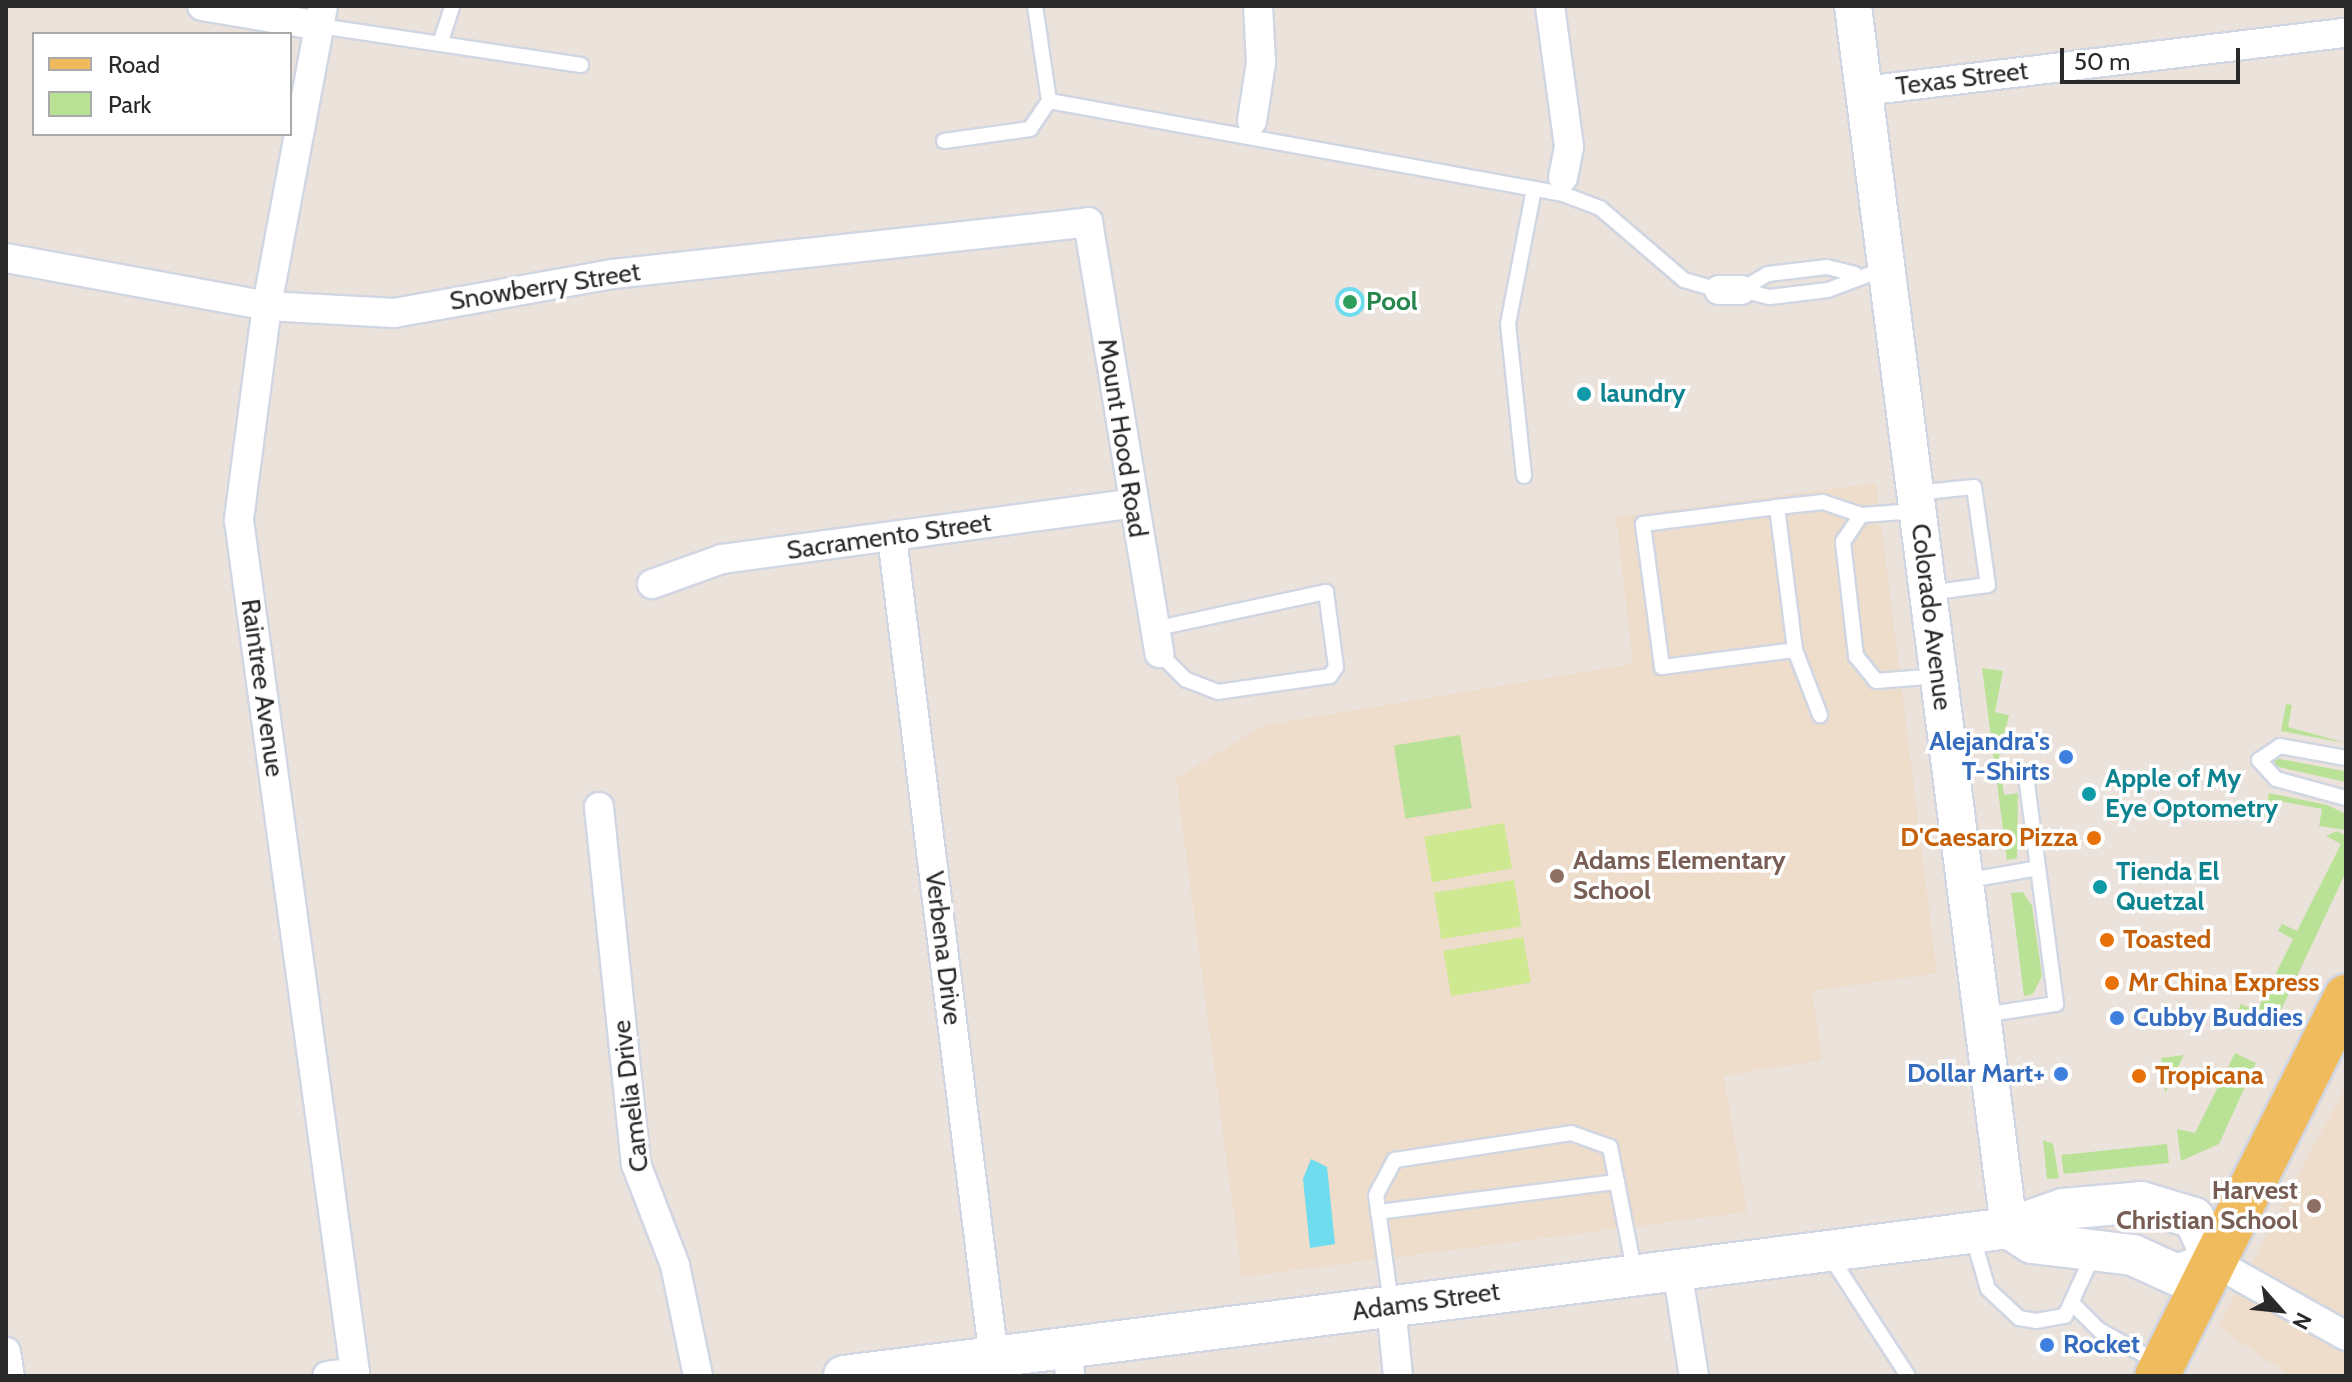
<!DOCTYPE html>
<html>
<head>
<meta charset="utf-8">
<style>
  body { margin:0 }
  #map { position:relative; width:2352px; height:1382px; overflow:hidden; background:#ebe2db; font-family:Cabin,sans-serif }
  div>[style] { position:absolute }
  .education>* { inset:0; background:#edddca }
  .green>* { inset:0; background:#bae297; transform-origin:0 0 }
  .pitch>* { inset:0; background:#cfe993; transform-origin:0 0 }
  .water>* { inset:0; background:#6edbee }
  .round { border-radius:50% }
  .roads { filter:drop-shadow(2px 0 #d0d6e2) drop-shadow(-2px 0 #d0d6e2) drop-shadow(0 2px #d0d6e2) drop-shadow(0 -2px #d0d6e2) }
  .service>* { height:14px; margin:-7px; padding:0 7px; transform-origin:7px; border-radius:7px; background:#fff }
  .minor>* { height:28px; margin:-14px; padding:0 14px; transform-origin:14px; border-radius:14px; background:#fff }
  .tertiary>* { height:36px; margin:-18px; padding:0 18px; transform-origin:18px; border-radius:18px; background:#fff }
  .secondary>* { height:40px; margin:-20px; padding:0 20px; transform-origin:20px; border-radius:20px; background:#fff }
  .primary>* { height:44px; margin:-22px; padding:0 22px; transform-origin:22px; border-radius:22px; background:#efbb5c }
  .dots>* { width:22px; height:22px; translate:-50% -50%; box-sizing:border-box; border:4px solid #fff; border-radius:50% }
  span { translate:-50% -50%; white-space:nowrap; text-align:center; line-height:1.15; -webkit-text-stroke:7px #fff; paint-order:stroke }
  .street-label { font-size:26px; color:#292929 }
  .leisure-label { font-size:26px; color:#27864d; font-weight:700 }
  .left { translate:0 -50%; text-align:left }
  .culture-label { font-size:26px; color:#0d838f; font-weight:700 }
  .shop-label { font-size:26px; color:#366cbe; font-weight:700 }
  .right { translate:-100% -50%; text-align:right }
  .food-label { font-size:26px; color:#c56008; font-weight:700 }
  .education-label { font-size:26px; color:#785e54; font-weight:700 }
  .frame { position:absolute; inset:0; border:8px solid #292929; pointer-events:none }
  .legend { position:absolute; left:32px; top:32px; width:260px; height:104px; box-sizing:border-box; background:#fff; border:2px solid #a9a9a9; margin:0; padding:10px 14px; list-style:none; font-size:24px; color:#292929 }
  .legend li { display:flex; align-items:center; gap:16px; height:40px }
  .legend b { width:40px; border:2px solid #a9a9a9 }
  .north { position:absolute; left:2240px; top:1270px; width:80px; height:80px; -webkit-text-stroke:6px #fff; paint-order:stroke; rotate:117deg; font-size:22px; font-weight:700; line-height:32px; text-align:center; color:#292929 }
  .north::after { content:''; display:block; margin:auto; width:28px; height:36px; background:#292929; clip-path:polygon(50% 0,100% 100%,50% 72%,0 100%) }
  .scale { position:absolute; left:2060px; top:48px; width:180px; height:36px; box-sizing:border-box; border:4px solid #292929; border-top:0; padding-left:10px; font-size:24px; line-height:28px; white-space:nowrap; color:#292929; -webkit-text-stroke:6px #fff; paint-order:stroke }
</style>
</head>
<body>
<div id="map">
  <div class="education">
    <div style="clip-path:polygon(1876px 483px,1937px 973px,1812px 991px,1822px 1060px,1724px 1076px,1747px 1212px,1242px 1277px,1176px 778px,1264px 725px,1633px 664px,1616px 517px)"></div>
    <div style="clip-path:polygon(2346px 1085px,2346px 1376px,2290px 1376px,2218px 1327px)"></div>
  </div>
  <div class="green">
    <div style="clip-path:polygon(1982px 668px,2003px 671px,1995px 712px,2009px 715px,1999px 757px,2004px 795px,2018px 793px,2017px 858px,2007px 860px)"></div>
    <div style="clip-path:polygon(2286px 704px,2292px 705px,2288px 727px,2346px 743px,2281px 731px)"></div>
    <div style="left:1460px;top:735px;width:74px;height:67px;rotate:81deg"></div>
    <div style="clip-path:polygon(2275px 758px,2344px 771px,2346px 782px,2274px 766px)"></div>
    <div style="clip-path:polygon(2269px 793px,2327px 805px,2346px 814px,2346px 830px,2319px 826px,2322px 809px,2274px 800px,2264px 818px)"></div>
    <div style="clip-path:polygon(2337px 831px,2346px 836px,2346px 872px,2273px 1027px,2238px 1010px,2241px 1004px,2257px 1011px,2293px 939px,2278px 931px,2282px 924px,2297px 931px,2341px 844px,2326px 836px)"></div>
    <div style="clip-path:polygon(2023px 892px,2032px 906px,2042px 976px,2033px 994px,2024px 996px,2011px 893px)"></div>
    <div style="clip-path:polygon(2235px 1053px,2256px 1063px,2219px 1144px,2181px 1161px,2177px 1129px,2195px 1133px)"></div>
    <div style="clip-path:polygon(2184px 1055px,2165px 1093px,2161px 1058px)"></div>
    <div style="clip-path:polygon(2043px 1140px,2053px 1144px,2059px 1178px,2047px 1179px)"></div>
    <div style="left:2167px;top:1144px;width:19px;height:106px;rotate:84deg"></div>
  </div>
  <div class="pitch">
    <div style="left:1504px;top:823px;width:46px;height:81px;rotate:80deg"></div>
    <div style="left:1514px;top:880px;width:47px;height:81px;rotate:81deg"></div>
    <div style="left:1523px;top:937px;width:46px;height:81px;rotate:80deg"></div>
  </div>
  <div class="water">
    <div class="round" style="left:1335px;top:287px;width:30px;height:30px"></div>
    <div style="clip-path:polygon(1311px 1159px,1327px 1167px,1335px 1244px,1310px 1248px,1303px 1179px)"></div>
  </div>
  <div class="roads">
    <div class="service">
      <div style="left:1035px;top:6px;width:96px;rotate:81.6deg"></div>
      <div style="left:1049px;top:101px;width:522px;rotate:10.26deg"></div>
      <div style="left:1563px;top:194px;width:40px;rotate:21deg"></div>
      <div style="left:1600px;top:208px;width:111px;rotate:40.6deg"></div>
      <div style="left:1684px;top:280px;width:36px;rotate:16deg"></div>
      <div style="left:320px;top:26px;width:264px;rotate:8.5deg"></div>
      <div style="left:440px;top:44px;width:40px;rotate:-72deg"></div>
      <div style="left:944px;top:141px;width:87px;rotate:-7.9deg"></div>
      <div style="left:1030px;top:129px;width:34px;rotate:-56deg"></div>
      <div style="left:1741px;top:290px;width:30px;rotate:14deg"></div>
      <div style="left:1770px;top:297px;width:58px;rotate:-6.9deg"></div>
      <div style="left:1828px;top:290px;width:62px;rotate:-20.8deg"></div>
      <div style="left:1741px;top:290px;width:31px;rotate:-31deg"></div>
      <div style="left:1768px;top:274px;width:59px;rotate:-6.8deg"></div>
      <div style="left:1827px;top:267px;width:29px;rotate:14deg"></div>
      <div style="left:1524px;top:476px;width:153px;rotate:-96deg"></div>
      <div style="left:1508px;top:324px;width:137px;rotate:-79.1deg"></div>
      <div style="left:1915px;top:493px;width:59px;rotate:-5.8deg"></div>
      <div style="left:1974px;top:487px;width:99px;rotate:81.9deg"></div>
      <div style="left:1988px;top:585px;width:61px;rotate:172.4deg"></div>
      <div style="left:1777px;top:507px;width:144px;rotate:82.8deg"></div>
      <div style="left:1795px;top:650px;width:134px;rotate:172.7deg"></div>
      <div style="left:1662px;top:667px;width:144px;rotate:-97.6deg"></div>
      <div style="left:1643px;top:524px;width:135px;rotate:-7.2deg"></div>
      <div style="left:1777px;top:507px;width:46px;rotate:-6.2deg"></div>
      <div style="left:1823px;top:502px;width:40px;rotate:18.9deg"></div>
      <div style="left:1861px;top:515px;width:56px;rotate:-4.1deg"></div>
      <div style="left:1861px;top:515px;width:32px;rotate:124deg"></div>
      <div style="left:1843px;top:542px;width:115px;rotate:83.5deg"></div>
      <div style="left:1856px;top:656px;width:32px;rotate:51deg"></div>
      <div style="left:1876px;top:681px;width:63px;rotate:-4.5deg"></div>
      <div style="left:1158px;top:628px;width:172px;rotate:-12.1deg"></div>
      <div style="left:1326px;top:592px;width:76px;rotate:82.4deg"></div>
      <div style="left:1336px;top:667px;width:11px;rotate:124deg"></div>
      <div style="left:1330px;top:676px;width:113px;rotate:171.9deg"></div>
      <div style="left:1218px;top:692px;width:34px;rotate:-159deg"></div>
      <div style="left:1186px;top:680px;width:38px;rotate:-135deg"></div>
      <div style="left:1795px;top:650px;width:70px;rotate:69deg"></div>
      <div style="left:2346px;top:758px;width:67px;rotate:-169.7deg"></div>
      <div style="left:2280px;top:746px;width:25px;rotate:146deg"></div>
      <div style="left:2259px;top:760px;width:25px;rotate:48deg"></div>
      <div style="left:2276px;top:779px;width:73px;rotate:15.2deg"></div>
      <div style="left:1965px;top:881px;width:74px;rotate:-10.1deg"></div>
      <div style="left:1983px;top:1015px;width:74px;rotate:-8.6deg"></div>
      <div style="left:2056px;top:1004px;width:230px;rotate:-97.5deg"></div>
      <div style="left:1378px;top:1212px;width:241px;rotate:-7.2deg"></div>
      <div style="left:1972px;top:1234px;width:57px;rotate:73.8deg"></div>
      <div style="left:1988px;top:1289px;width:42px;rotate:43.1deg"></div>
      <div style="left:2019px;top:1318px;width:17px;rotate:10deg"></div>
      <div style="left:2036px;top:1321px;width:29px;rotate:-10deg"></div>
      <div style="left:2065px;top:1316px;width:69px;rotate:-65.3deg"></div>
      <div style="left:1830px;top:1256px;width:143px;rotate:57deg"></div>
      <div style="left:1391px;top:1303px;width:109px;rotate:-97.9deg"></div>
      <div style="left:1376px;top:1195px;width:40px;rotate:-62deg"></div>
      <div style="left:1395px;top:1160px;width:178px;rotate:-8.7deg"></div>
      <div style="left:1571px;top:1133px;width:41px;rotate:19.7deg"></div>
      <div style="left:1610px;top:1147px;width:129px;rotate:78.9deg"></div>
      <div style="left:2073px;top:1304px;width:37px;rotate:45deg"></div>
      <div style="left:2099px;top:1330px;width:66px;rotate:28.9deg"></div>
    </div>
    <div class="minor">
      <div style="left:202px;top:6px;width:120px;rotate:9.6deg"></div>
      <div style="left:323px;top:6px;width:305px;rotate:100.6deg"></div>
      <div style="left:267px;top:306px;width:216px;rotate:97.5deg"></div>
      <div style="left:239px;top:520px;width:860px;rotate:82.25deg"></div>
      <div style="left:355px;top:1372px;width:28px;rotate:172deg"></div>
      <div style="left:1550px;top:6px;width:142px;rotate:82.3deg"></div>
      <div style="left:1569px;top:147px;width:31px;rotate:101deg"></div>
      <div style="left:1864px;top:91px;width:485px;rotate:-6.9deg"></div>
      <div style="left:1252px;top:121px;width:59px;rotate:-81.2deg"></div>
      <div style="left:1261px;top:63px;width:57px;rotate:-93deg"></div>
      <div style="left:6px;top:258px;width:265px;rotate:10.4deg"></div>
      <div style="left:267px;top:306px;width:127px;rotate:3.2deg"></div>
      <div style="left:394px;top:313px;width:222px;rotate:-10.1deg"></div>
      <div style="left:613px;top:274px;width:478px;rotate:-6.2deg"></div>
      <div style="left:1088px;top:222px;width:437px;rotate:80.6deg"></div>
      <div style="left:1719px;top:290px;width:22px"></div>
      <div style="left:892px;top:537px;width:828px;rotate:82.93deg"></div>
      <div style="left:652px;top:584px;width:74px;rotate:-19.7deg"></div>
      <div style="left:722px;top:559px;width:412px;rotate:-7.7deg"></div>
      <div style="left:599px;top:807px;width:359px;rotate:84.1deg"></div>
      <div style="left:636px;top:1164px;width:108px;rotate:68.9deg"></div>
      <div style="left:675px;top:1265px;width:113px;rotate:78.3deg"></div>
      <div style="left:2214px;top:1262px;width:151px;rotate:29.3deg"></div>
      <div style="left:1677px;top:1269px;width:108px;rotate:81deg"></div>
      <div style="left:1391px;top:1306px;width:70px;rotate:84.3deg"></div>
      <div style="left:1067px;top:1350px;width:26px;rotate:83deg"></div>
      <div style="left:6px;top:1352px;width:24px;rotate:81deg"></div>
    </div>
    <div class="tertiary">
      <div style="left:1853px;top:6px;width:1232px;rotate:82.72deg"></div>
    </div>
    <div class="secondary">
      <div style="left:844px;top:1376px;width:1174px;rotate:-7.24deg"></div>
      <div style="left:2009px;top:1228px;width:57px;rotate:-19.4deg"></div>
      <div style="left:2063px;top:1209px;width:78px;rotate:-5.1deg"></div>
      <div style="left:2141px;top:1202px;width:55px;rotate:16.8deg"></div>
      <div style="left:2194px;top:1218px;width:48px;rotate:65.6deg"></div>
      <div style="left:2214px;top:1262px;width:39px;rotate:161deg"></div>
      <div style="left:2177px;top:1275px;width:48px;rotate:-155.6deg"></div>
      <div style="left:2133px;top:1255px;width:102px;rotate:-173.2deg"></div>
      <div style="left:2032px;top:1243px;width:27px;rotate:-147deg"></div>
    </div>
    <div class="primary">
      <div style="left:2157px;top:1376px;width:424px;rotate:-63.5deg"></div>
    </div>
  </div>
  <div class="dots">
    <div style="left:1350px;top:302px;background:#2e9e5b"></div>
    <div style="left:1584px;top:394px;background:#0f9aa8"></div>
    <div style="left:2066px;top:757px;background:#3f7fe0"></div>
    <div style="left:2089px;top:794px;background:#0f9aa8"></div>
    <div style="left:2094px;top:838px;background:#e8710a"></div>
    <div style="left:1557px;top:876px;background:#8d6e63"></div>
    <div style="left:2100px;top:887px;background:#0f9aa8"></div>
    <div style="left:2107px;top:940px;background:#e8710a"></div>
    <div style="left:2112px;top:983px;background:#e8710a"></div>
    <div style="left:2117px;top:1018px;background:#3f7fe0"></div>
    <div style="left:2061px;top:1074px;background:#3f7fe0"></div>
    <div style="left:2139px;top:1076px;background:#e8710a"></div>
    <div style="left:2314px;top:1206px;background:#8d6e63"></div>
    <div style="left:2047px;top:1345px;background:#3f7fe0"></div>
  </div>
  <div class="street-label">
    <span style="left:1962px;top:79px;rotate:-7deg">Texas Street</span>
    <span style="left:545px;top:287px;rotate:-9deg">Snowberry Street</span>
    <span style="left:1122px;top:438px;rotate:81deg">Mount Hood Road</span>
    <span style="left:889px;top:537px;rotate:-8deg">Sacramento Street</span>
    <span style="left:1931px;top:617px;rotate:83deg">Colorado Avenue</span>
    <span style="left:262px;top:688px;rotate:82deg">Raintree Avenue</span>
    <span style="left:943px;top:948px;rotate:83deg">Verbena Drive</span>
    <span style="left:631px;top:1096px;rotate:-97deg">Camelia Drive</span>
    <span style="left:1426px;top:1302px;rotate:-8deg">Adams Street</span>
  </div>
  <div class="leisure-label">
    <span class="left" style="left:1366px;top:302px">Pool</span>
  </div>
  <div class="culture-label">
    <span class="left" style="left:1600px;top:394px">laundry</span>
    <span class="left" style="left:2105px;top:794px">Apple of My<br>Eye Optometry</span>
    <span class="left" style="left:2116px;top:887px">Tienda El<br>Quetzal</span>
  </div>
  <div class="shop-label">
    <span class="right" style="left:2050px;top:757px">Alejandra's<br>T-Shirts</span>
    <span class="left" style="left:2133px;top:1018px">Cubby Buddies</span>
    <span class="right" style="left:2045px;top:1074px">Dollar Mart+</span>
    <span class="left" style="left:2063px;top:1345px">Rocket</span>
  </div>
  <div class="food-label">
    <span class="right" style="left:2078px;top:838px">D'Caesaro Pizza</span>
    <span class="left" style="left:2123px;top:940px">Toasted</span>
    <span class="left" style="left:2128px;top:983px">Mr China Express</span>
    <span class="left" style="left:2155px;top:1076px">Tropicana</span>
  </div>
  <div class="education-label">
    <span class="left" style="left:1573px;top:876px">Adams Elementary<br>School</span>
    <span class="right" style="left:2298px;top:1206px">Harvest<br>Christian School</span>
  </div>
  <div class="frame"></div>
  <ul class="legend">
  <li><b style="height:10px;background:#efbb5c"></b>Road</li>
  <li><b style="height:22px;background:#bae297"></b>Park</li>
  </ul>
  <div class="north">N</div>
  <div class="scale">50 m</div>
</div>
</body>
</html>
